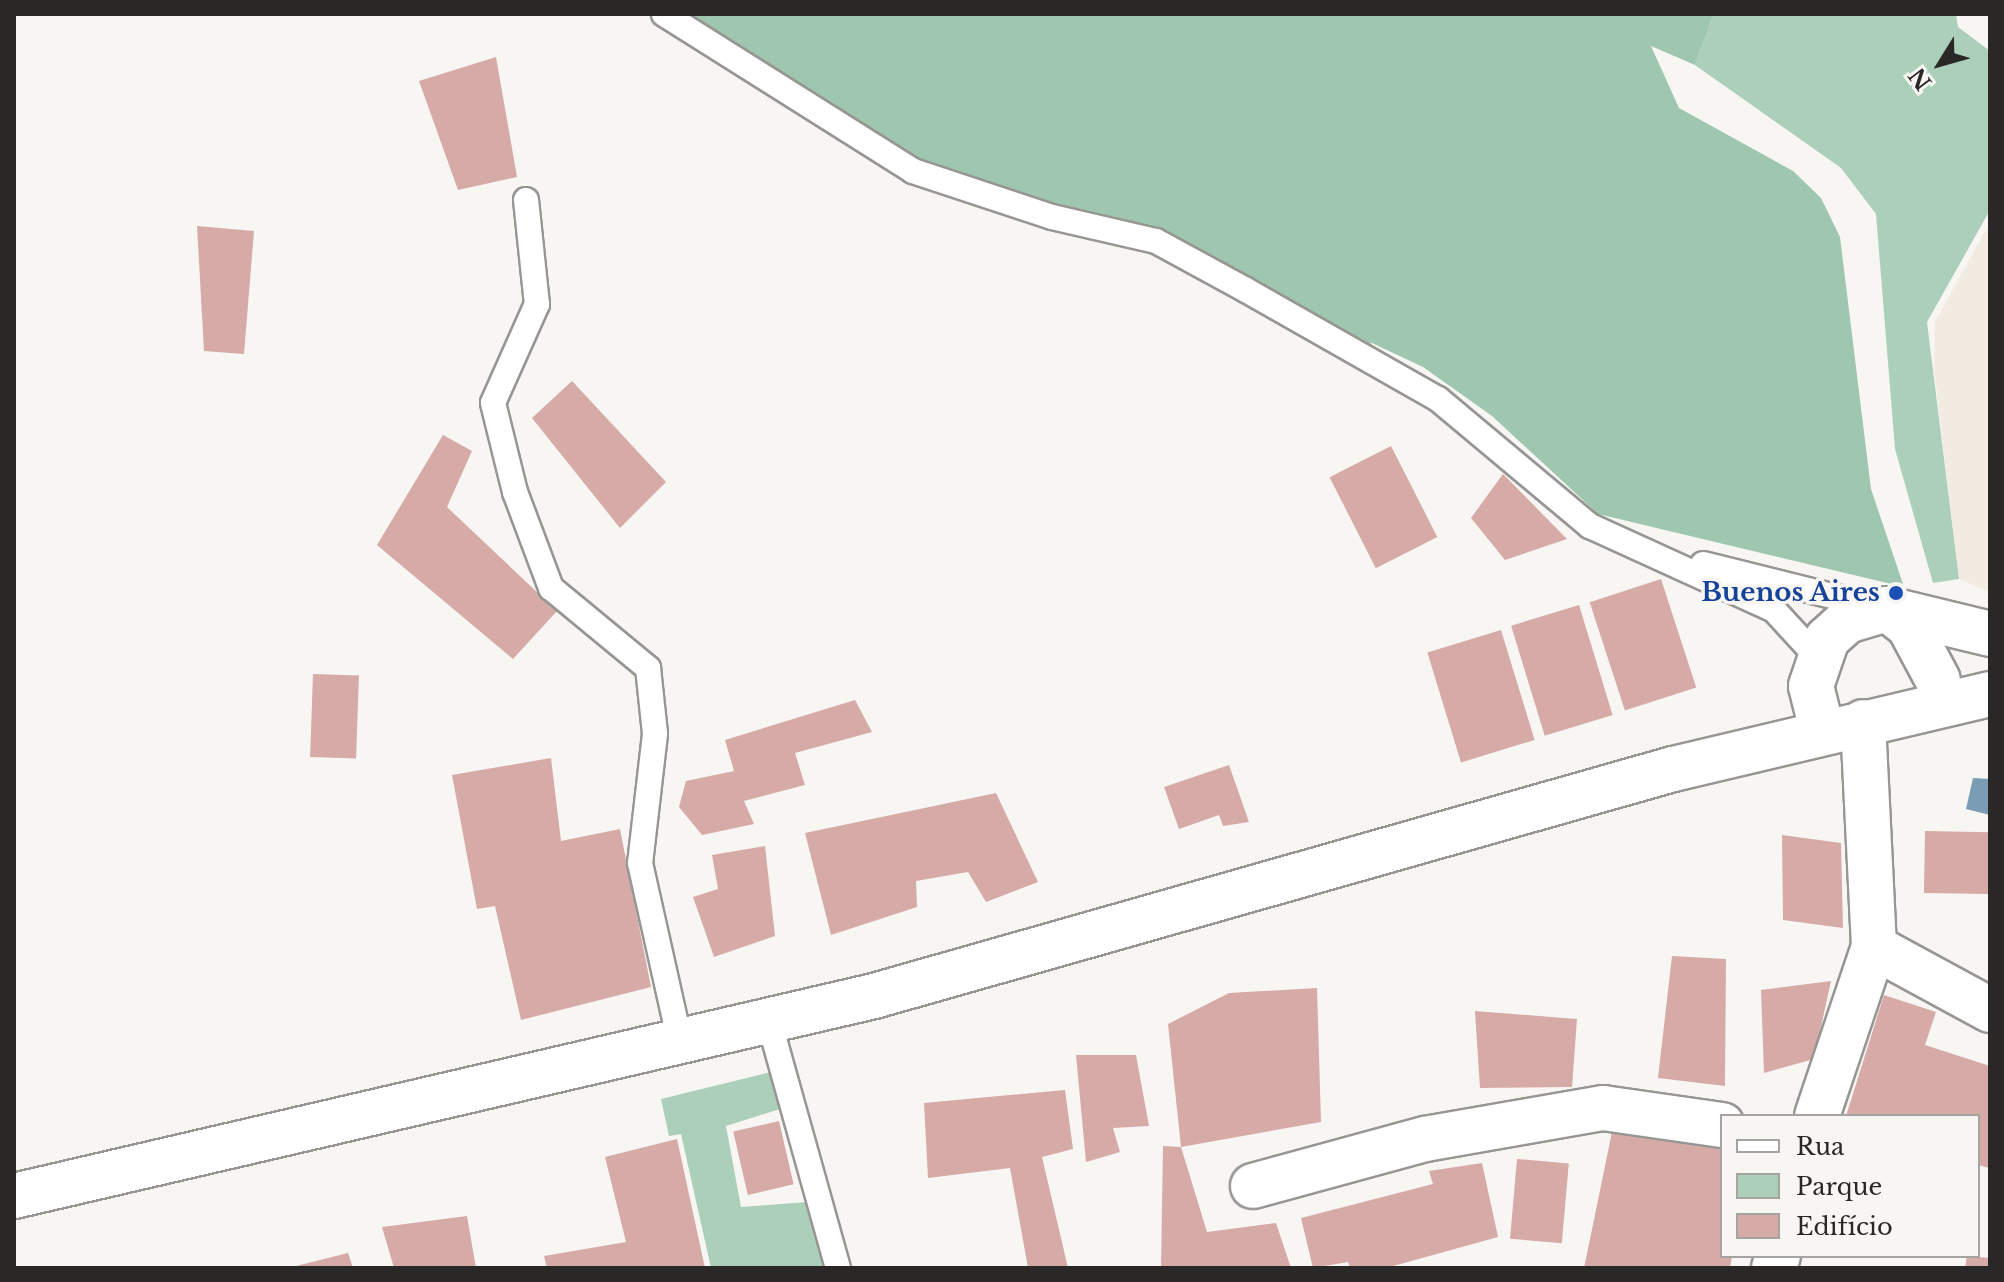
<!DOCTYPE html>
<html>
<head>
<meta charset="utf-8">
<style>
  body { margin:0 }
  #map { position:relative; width:2004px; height:1282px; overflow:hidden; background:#f8f6f3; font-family:"Libre Baskerville",serif }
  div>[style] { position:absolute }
  .built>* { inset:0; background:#f1ebe1 }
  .green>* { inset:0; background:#accfba }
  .forest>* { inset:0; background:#9fc6af }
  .water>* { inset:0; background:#7a9cb4 }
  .building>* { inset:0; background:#d6aaa6; transform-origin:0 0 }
  .roads { filter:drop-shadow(2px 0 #979693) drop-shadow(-2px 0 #979693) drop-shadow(0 2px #979693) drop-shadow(0 -2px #979693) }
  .lane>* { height:24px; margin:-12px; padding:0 12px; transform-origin:12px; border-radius:12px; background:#fff }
  .street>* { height:44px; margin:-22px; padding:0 22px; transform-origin:22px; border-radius:22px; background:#fff }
  .secondary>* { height:44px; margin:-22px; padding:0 22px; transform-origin:22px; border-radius:22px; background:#fff }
  .dots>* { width:22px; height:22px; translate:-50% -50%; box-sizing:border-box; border:4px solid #f8f6f3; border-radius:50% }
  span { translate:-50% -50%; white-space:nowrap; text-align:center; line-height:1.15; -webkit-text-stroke:7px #f8f6f3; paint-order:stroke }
  .transit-label { font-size:26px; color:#164399; font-weight:700 }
  .right { translate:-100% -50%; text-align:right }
  .frame { position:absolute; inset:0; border:16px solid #292827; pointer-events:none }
  .legend { position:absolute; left:1720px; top:1114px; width:260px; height:144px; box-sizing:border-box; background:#f8f6f3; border:2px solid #a5a4a1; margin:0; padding:10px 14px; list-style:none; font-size:24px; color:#292827 }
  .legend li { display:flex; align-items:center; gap:16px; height:40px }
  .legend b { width:40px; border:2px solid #a5a4a1 }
  .north { position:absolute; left:1900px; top:24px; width:80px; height:80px; -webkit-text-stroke:6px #f8f6f3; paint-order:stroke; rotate:233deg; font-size:22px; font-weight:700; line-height:32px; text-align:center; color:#292827 }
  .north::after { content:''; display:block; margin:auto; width:28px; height:36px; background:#292827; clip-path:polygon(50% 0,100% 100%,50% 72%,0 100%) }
</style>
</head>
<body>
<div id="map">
  <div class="built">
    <div style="clip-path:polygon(1990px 222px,1990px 592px,1959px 579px,1934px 368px,1935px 322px)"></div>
  </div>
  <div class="green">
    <div style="clip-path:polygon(1714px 14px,1956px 14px,1958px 27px,1990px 51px,1990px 210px,1927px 322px,1959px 579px,1933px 583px,1895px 449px,1876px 214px,1841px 168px,1695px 65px)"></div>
    <div style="clip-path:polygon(771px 1072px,780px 1109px,726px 1126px,741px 1207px,807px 1202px,826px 1268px,711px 1268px,681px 1134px,669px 1136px,661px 1099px)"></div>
  </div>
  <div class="forest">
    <div style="clip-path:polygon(664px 14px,1714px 14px,1695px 65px,1651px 46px,1679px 108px,1793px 171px,1821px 198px,1840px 237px,1871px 489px,1904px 587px,1598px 514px,1492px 416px,1423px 367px,1372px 343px,1352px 350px,1156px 241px,959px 191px)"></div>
  </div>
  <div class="water">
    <div style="clip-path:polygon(1973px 778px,1990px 779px,1990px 815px,1966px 809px)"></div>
  </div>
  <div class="building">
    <div style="clip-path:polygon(496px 57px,517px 177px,458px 190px,419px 81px)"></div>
    <div style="clip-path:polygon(197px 226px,254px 231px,244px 354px,204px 351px)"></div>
    <div style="clip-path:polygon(572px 381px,666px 482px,620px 528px,532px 418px)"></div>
    <div style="clip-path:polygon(443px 435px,472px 451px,447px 507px,557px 611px,513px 659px,377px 545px)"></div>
    <div style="left:1391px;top:446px;width:102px;height:69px;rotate:63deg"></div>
    <div style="clip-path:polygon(1503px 474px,1567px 539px,1505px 560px,1471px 518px)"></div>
    <div style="left:1661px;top:579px;width:114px;height:75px;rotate:72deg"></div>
    <div style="left:1579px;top:605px;width:115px;height:71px;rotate:73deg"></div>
    <div style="left:1501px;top:630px;width:115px;height:77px;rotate:73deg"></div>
    <div style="left:313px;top:674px;width:46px;height:83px;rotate:2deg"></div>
    <div style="clip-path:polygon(855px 700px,872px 732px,795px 753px,805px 785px,744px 801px,754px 824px,702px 835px,679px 807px,686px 781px,734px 771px,725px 740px)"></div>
    <div style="clip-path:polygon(551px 758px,561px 841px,620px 829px,651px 987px,521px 1020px,495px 906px,477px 909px,452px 775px)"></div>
    <div style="clip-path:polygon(1229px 765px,1249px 822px,1223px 826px,1219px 815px,1179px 829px,1164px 787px)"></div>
    <div style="clip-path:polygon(996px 793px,1038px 882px,986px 902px,968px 872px,916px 881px,917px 907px,831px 935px,805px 833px)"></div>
    <div style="left:1925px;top:831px;width:65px;height:62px;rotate:1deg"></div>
    <div style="clip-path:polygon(1782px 835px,1841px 843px,1843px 928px,1783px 920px)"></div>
    <div style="clip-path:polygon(765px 846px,775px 936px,714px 957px,693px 897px,718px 889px,712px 855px)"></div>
    <div style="clip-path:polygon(1672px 956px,1726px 959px,1725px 1086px,1658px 1078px)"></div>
    <div style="clip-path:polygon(1831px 981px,1814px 1059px,1764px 1073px,1761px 990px)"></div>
    <div style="clip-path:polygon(1317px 988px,1321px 1122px,1181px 1147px,1168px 1024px,1229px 993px)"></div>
    <div style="clip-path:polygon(1884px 995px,1936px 1012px,1925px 1045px,1990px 1066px,1989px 1168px,1978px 1165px,1978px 1116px,1846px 1116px)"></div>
    <div style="clip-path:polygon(1475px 1011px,1577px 1019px,1572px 1087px,1480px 1088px)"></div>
    <div style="clip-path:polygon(1076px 1055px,1136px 1055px,1149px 1126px,1113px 1128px,1120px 1152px,1086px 1162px)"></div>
    <div style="clip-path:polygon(1065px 1090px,1073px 1149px,1042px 1157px,1068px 1268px,1028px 1268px,1010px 1168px,928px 1178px,924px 1103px)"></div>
    <div style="left:779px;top:1121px;width:65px;height:47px;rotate:77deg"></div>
    <div style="clip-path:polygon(1612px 1132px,1722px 1143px,1722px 1256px,1732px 1256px,1730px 1268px,1584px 1268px)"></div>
    <div style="clip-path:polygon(677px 1139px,705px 1268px,547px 1268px,544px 1256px,626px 1242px,605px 1157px)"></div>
    <div style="clip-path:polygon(1163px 1146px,1181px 1147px,1207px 1232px,1276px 1223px,1291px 1268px,1161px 1268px)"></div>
    <div style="left:1517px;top:1159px;width:52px;height:80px;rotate:5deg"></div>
    <div style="clip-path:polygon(1482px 1163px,1498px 1237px,1386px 1268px,1350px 1268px,1348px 1262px,1313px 1268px,1301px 1218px,1433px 1184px,1429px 1171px)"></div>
    <div style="clip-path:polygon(467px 1216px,476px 1268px,394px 1268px,382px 1227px)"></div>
    <div style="clip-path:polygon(348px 1253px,353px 1268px,292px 1268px,292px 1267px)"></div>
    <div style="clip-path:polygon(1967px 1256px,1990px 1258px,1990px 1268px,1965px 1268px)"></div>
  </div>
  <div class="roads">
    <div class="lane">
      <div style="left:664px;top:14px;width:294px;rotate:32.2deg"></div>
      <div style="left:913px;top:171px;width:146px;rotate:18.3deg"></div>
      <div style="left:1052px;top:217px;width:107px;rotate:13deg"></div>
      <div style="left:1156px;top:241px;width:102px;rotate:28.6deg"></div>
      <div style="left:1246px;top:290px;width:221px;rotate:29.6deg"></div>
      <div style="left:1438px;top:399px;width:198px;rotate:39.9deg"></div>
      <div style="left:1590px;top:526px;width:202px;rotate:24.5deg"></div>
      <div style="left:1774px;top:610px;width:68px;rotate:47.4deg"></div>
      <div style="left:526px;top:200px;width:105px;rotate:84deg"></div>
      <div style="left:537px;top:304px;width:108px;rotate:114deg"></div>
      <div style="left:493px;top:403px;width:92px;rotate:76.1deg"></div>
      <div style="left:515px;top:492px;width:103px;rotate:69.4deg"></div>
      <div style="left:551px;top:588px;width:126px;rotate:39.5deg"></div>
      <div style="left:648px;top:668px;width:66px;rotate:83.9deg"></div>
      <div style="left:655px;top:734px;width:130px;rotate:96.6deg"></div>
      <div style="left:640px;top:863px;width:183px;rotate:77.4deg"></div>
      <div style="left:1703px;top:564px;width:175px;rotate:13.9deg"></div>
      <div style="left:769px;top:1021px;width:256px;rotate:74.4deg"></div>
    </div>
    <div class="street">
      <div style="left:1874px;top:947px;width:132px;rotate:28.5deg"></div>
      <div style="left:1817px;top:1116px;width:178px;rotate:-71.4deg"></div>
      <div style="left:1874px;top:947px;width:225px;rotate:-92.8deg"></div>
      <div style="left:1253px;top:1186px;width:178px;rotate:-15.3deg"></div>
      <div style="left:1425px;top:1139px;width:181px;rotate:-9.9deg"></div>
      <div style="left:1603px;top:1108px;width:120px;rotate:8.1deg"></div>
      <div style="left:1774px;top:1268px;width:13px;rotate:-72deg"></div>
    </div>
    <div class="secondary">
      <div style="left:1887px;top:609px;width:106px;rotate:13.6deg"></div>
      <div style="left:1822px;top:730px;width:45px;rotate:-104deg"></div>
      <div style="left:1811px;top:686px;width:50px;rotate:-71.2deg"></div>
      <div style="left:1827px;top:639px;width:27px;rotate:-42deg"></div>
      <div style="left:1847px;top:621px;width:42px;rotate:-16.7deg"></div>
      <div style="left:1887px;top:609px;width:28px;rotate:38deg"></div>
      <div style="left:1909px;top:626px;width:61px;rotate:61.8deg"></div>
      <div style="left:14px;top:1196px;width:883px;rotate:-13.09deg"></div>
      <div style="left:874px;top:996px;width:831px;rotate:-15.86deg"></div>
      <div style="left:1673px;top:769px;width:326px;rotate:-13.3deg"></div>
    </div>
  </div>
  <div class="dots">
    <div style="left:1896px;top:593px;background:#1a4fb4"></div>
  </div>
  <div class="transit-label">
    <span class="right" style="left:1880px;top:593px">Buenos Aires</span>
  </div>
  <div class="frame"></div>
  <ul class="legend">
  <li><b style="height:10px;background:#fff"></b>Rua</li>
  <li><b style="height:22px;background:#accfba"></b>Parque</li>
  <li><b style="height:22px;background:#d6aaa6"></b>Edifício</li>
  </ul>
  <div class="north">N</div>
</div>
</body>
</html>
